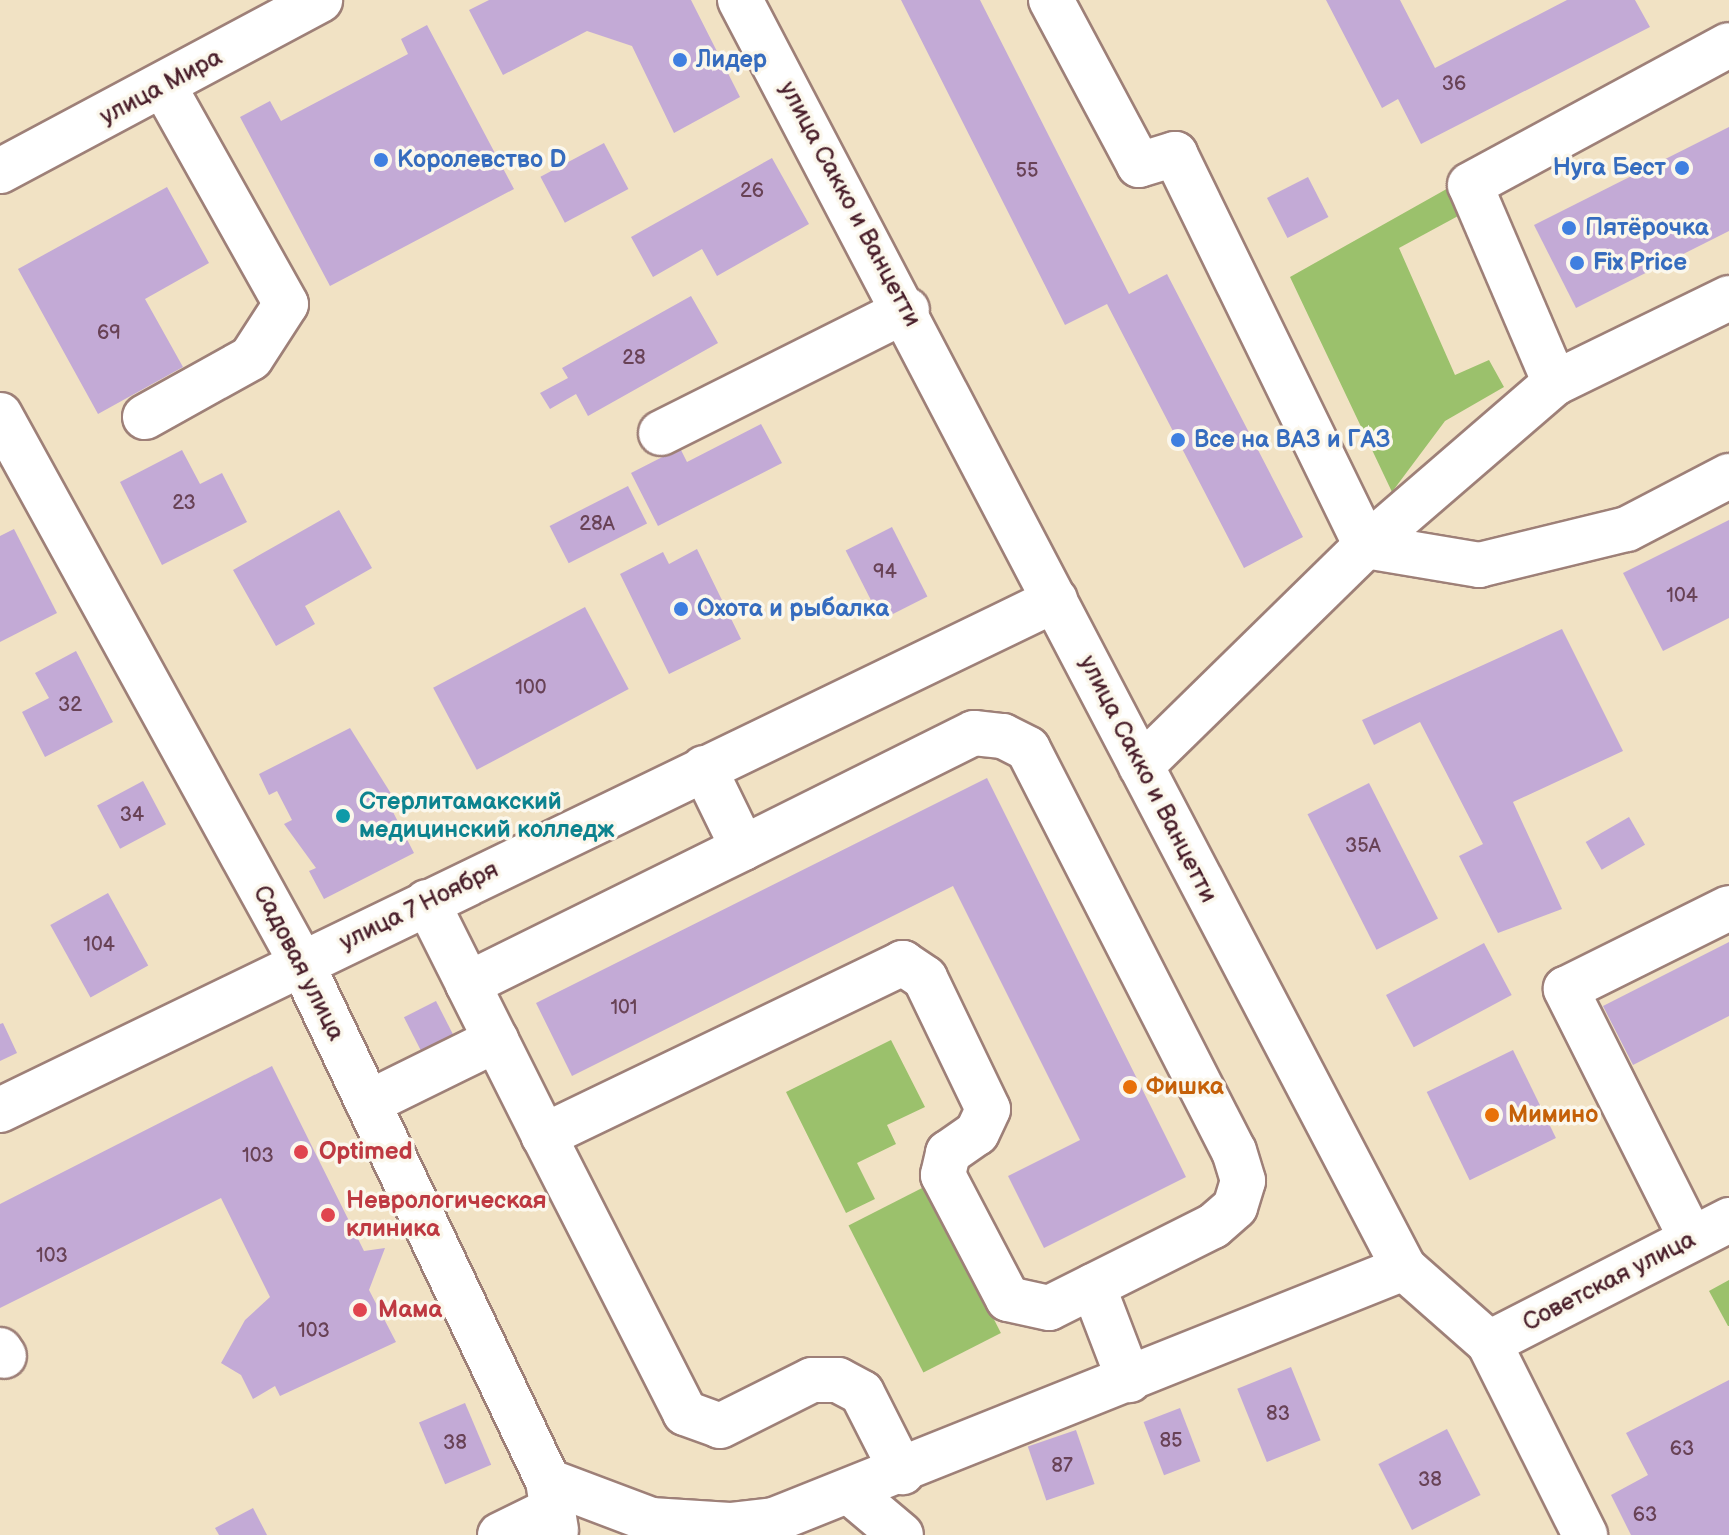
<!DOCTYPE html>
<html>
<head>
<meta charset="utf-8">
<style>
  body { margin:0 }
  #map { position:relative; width:1729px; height:1535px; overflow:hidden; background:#f1e2c4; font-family:"Balsamiq Sans",sans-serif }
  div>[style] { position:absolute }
  .green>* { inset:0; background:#9bc16c; transform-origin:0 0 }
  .building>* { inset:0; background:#c3aad6; transform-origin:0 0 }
  .roads { filter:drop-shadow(2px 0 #9e8078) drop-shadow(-2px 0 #9e8078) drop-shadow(0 2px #9e8078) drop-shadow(0 -2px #9e8078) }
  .minor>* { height:44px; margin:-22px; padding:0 22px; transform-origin:22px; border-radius:22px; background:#fff }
  .major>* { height:44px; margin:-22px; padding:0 22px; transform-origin:22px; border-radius:22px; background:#fff }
  .dots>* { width:22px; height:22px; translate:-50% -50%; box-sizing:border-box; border:4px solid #fbf7ec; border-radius:50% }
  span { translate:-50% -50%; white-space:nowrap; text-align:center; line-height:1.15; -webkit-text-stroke:7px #fbf7ec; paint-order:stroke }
  .number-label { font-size:20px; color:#684256 }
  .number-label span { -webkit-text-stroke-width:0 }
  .shop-label { font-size:24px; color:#366cbe; font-weight:700 }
  .left { translate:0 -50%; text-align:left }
  .right { translate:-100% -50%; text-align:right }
  .street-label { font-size:24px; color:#4a1f2b }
  .culture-label { font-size:24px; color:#0d838f; font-weight:700 }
  .food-label { font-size:24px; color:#c56008; font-weight:700 }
  .health-label { font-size:24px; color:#be3a42; font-weight:700 }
</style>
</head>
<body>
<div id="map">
  <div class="green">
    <div style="clip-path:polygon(1459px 182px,1471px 209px,1399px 248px,1455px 375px,1489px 360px,1504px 387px,1445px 421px,1392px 492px,1290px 277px)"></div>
    <div style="clip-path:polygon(891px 1040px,925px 1107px,887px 1125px,896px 1144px,857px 1163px,875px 1199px,846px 1213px,786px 1092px)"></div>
    <div style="left:926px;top:1186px;width:165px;height:87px;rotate:63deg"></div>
    <div style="clip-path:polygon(1729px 1280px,1729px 1326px,1728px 1326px,1709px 1291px)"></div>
  </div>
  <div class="building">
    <div style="clip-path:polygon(489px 0,691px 0,740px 97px,674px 133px,632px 46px,587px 31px,503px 75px,469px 10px)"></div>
    <div style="clip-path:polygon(901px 0,980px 0,1129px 294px,1167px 274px,1303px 537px,1244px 568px,1107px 304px,1065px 325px)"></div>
    <div style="clip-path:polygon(1326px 0,1400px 0,1435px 68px,1567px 0,1635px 0,1650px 27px,1421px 144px,1398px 99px,1382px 108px)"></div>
    <div style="clip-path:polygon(427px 25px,514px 189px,330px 286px,240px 117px,270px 101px,281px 121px,408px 54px,401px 39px)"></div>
    <div style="clip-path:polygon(1729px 127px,1729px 231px,1576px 308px,1534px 225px)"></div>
    <div style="left:604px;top:143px;width:52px;height:72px;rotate:62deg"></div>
    <div style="clip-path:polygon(772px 158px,809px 224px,717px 276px,702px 249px,653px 277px,631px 237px)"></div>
    <div style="left:1308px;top:177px;width:45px;height:46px;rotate:63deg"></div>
    <div style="clip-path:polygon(167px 187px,209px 263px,145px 299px,183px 367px,98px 414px,18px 269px)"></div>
    <div style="clip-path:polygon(691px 296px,718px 343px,588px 416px,576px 394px,550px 409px,540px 393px,568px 378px,562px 368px)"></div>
    <div style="clip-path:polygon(761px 424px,782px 463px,658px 526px,631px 473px,680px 448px,687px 462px)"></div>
    <div style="clip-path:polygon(182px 450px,200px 484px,222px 473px,247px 522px,162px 565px,120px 482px)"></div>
    <div style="left:628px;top:486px;width:42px;height:88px;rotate:63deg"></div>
    <div style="clip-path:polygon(339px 510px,372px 568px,305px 606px,315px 624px,276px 646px,233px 570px)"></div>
    <div style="clip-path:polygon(1729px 520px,1729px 618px,1663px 651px,1623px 573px)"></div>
    <div style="left:892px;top:527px;width:78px;height:52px;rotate:63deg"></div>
    <div style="clip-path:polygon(14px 529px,57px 613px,0 642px,0 536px)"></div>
    <div style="clip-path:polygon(697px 549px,741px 639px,669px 674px,620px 574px,663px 552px,669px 564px)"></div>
    <div style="left:585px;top:607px;width:93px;height:172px;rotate:62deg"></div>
    <div style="clip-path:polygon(1562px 629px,1623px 751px,1513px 802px,1562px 909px,1498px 933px,1459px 856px,1483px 844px,1420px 722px,1374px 745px,1362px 720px)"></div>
    <div style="clip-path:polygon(76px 651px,113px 722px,45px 757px,22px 712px,49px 698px,35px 673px)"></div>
    <div style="clip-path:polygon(350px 728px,400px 808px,393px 812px,414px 853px,324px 899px,309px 871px,316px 868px,284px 824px,292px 820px,277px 791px,269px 795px,259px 774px)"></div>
    <div style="clip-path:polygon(987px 778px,1186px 1177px,1044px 1248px,1008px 1176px,1080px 1140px,953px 886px,572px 1076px,536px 1003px)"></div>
    <div style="left:143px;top:781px;width:49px;height:52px;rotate:62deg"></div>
    <div style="left:1369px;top:783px;width:152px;height:69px;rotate:63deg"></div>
    <div style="left:1629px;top:817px;width:32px;height:50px;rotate:60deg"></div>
    <div style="left:108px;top:893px;width:83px;height:66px;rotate:61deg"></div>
    <div style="clip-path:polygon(1729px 942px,1729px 1016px,1633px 1065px,1603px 1006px)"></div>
    <div style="left:1484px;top:943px;width:59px;height:111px;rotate:62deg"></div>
    <div style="left:436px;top:1001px;width:46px;height:36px;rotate:63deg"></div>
    <div style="clip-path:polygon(3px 1023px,17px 1053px,0 1061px,0 1024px)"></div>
    <div style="left:1513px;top:1050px;width:98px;height:96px;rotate:64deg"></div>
    <div style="clip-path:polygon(272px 1066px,364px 1251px,385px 1248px,369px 1290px,396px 1342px,280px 1396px,275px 1386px,253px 1399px,241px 1375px,221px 1363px,245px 1320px,270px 1297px,221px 1198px,0 1308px,0 1204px)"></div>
    <div style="left:1291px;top:1367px;width:79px;height:58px;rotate:68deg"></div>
    <div style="clip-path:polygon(1729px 1380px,1729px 1535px,1631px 1535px,1611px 1495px,1648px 1475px,1626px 1433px)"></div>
    <div style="left:465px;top:1403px;width:67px;height:50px;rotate:67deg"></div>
    <div style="left:1180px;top:1408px;width:57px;height:39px;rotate:69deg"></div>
    <div style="left:1447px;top:1429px;width:74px;height:77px;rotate:63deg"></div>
    <div style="left:1076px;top:1430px;width:57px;height:51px;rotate:71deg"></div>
    <div style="clip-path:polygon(253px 1508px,267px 1535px,219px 1535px,215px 1528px)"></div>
  </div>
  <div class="roads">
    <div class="minor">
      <div style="left:740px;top:0;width:1431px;rotate:62.36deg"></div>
      <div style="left:1404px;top:1268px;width:113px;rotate:41.4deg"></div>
      <div style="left:1489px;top:1343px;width:215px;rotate:63.4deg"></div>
      <div style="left:1051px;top:0;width:187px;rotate:61.9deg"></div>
      <div style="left:1139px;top:165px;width:38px;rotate:-17deg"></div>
      <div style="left:1175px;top:154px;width:436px;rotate:64deg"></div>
      <div style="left:1366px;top:546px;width:115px;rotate:9.5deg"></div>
      <div style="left:1479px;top:565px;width:152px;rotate:-13.7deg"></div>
      <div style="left:1627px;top:529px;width:115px;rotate:-27.5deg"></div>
      <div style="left:1555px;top:383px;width:194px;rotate:-26deg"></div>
      <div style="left:0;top:415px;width:624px;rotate:61.18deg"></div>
      <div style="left:301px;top:962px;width:575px;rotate:64.55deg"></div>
      <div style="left:548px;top:1481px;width:50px;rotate:80.7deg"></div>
      <div style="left:145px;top:417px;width:121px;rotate:-29.1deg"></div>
      <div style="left:251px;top:358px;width:64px;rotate:-57.1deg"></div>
      <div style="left:286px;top:304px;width:249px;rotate:-119.3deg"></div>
      <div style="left:661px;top:433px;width:275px;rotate:-26.6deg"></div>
      <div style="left:1141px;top:766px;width:315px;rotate:-44.4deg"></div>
      <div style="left:1366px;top:546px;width:250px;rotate:-40.8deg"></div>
      <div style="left:1555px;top:383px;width:215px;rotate:-113.2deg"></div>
      <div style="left:1470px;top:185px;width:294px;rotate:-28.4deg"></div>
      <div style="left:704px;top:768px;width:89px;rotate:64deg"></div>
      <div style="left:743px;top:848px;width:258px;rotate:-26.5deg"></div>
      <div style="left:974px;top:733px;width:29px;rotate:6deg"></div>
      <div style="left:1003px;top:736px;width:28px;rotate:27deg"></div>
      <div style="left:1028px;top:749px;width:452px;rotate:62.9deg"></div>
      <div style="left:1234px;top:1151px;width:31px;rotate:73deg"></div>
      <div style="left:1243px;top:1181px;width:27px;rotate:107deg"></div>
      <div style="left:1235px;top:1207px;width:29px;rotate:139deg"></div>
      <div style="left:1213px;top:1226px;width:183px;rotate:153.4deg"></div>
      <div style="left:1049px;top:1308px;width:42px;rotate:-167.6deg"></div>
      <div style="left:1008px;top:1299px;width:140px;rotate:-117.7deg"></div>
      <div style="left:943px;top:1175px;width:23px;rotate:-77deg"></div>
      <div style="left:948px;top:1153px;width:35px;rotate:-35deg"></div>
      <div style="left:977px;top:1133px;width:26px;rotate:-65deg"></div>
      <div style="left:988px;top:1109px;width:145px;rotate:-115.7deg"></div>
      <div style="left:925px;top:978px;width:27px;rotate:-146deg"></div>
      <div style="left:903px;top:963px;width:399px;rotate:154.3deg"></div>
      <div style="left:544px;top:1136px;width:170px;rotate:-116.6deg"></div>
      <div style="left:468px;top:984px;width:307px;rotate:-26.3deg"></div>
      <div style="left:427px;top:902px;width:92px;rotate:63.4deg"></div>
      <div style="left:368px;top:1103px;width:143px;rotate:-26.2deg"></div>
      <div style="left:0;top:1110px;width:1172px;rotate:-25.8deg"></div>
      <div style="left:544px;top:1136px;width:311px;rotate:63deg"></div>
      <div style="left:685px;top:1413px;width:37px;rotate:20deg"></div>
      <div style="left:720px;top:1426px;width:103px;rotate:-26.6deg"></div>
      <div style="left:812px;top:1380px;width:26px"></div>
      <div style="left:838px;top:1380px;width:27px;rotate:28deg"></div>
      <div style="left:862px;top:1393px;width:89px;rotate:63.1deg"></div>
      <div style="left:1691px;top:1238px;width:279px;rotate:-116.7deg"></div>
      <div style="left:1566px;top:989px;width:182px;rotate:-26.4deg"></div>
      <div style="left:1093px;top:1286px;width:101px;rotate:69deg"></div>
      <div style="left:1489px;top:1343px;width:270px;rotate:-27.1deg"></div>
      <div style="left:0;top:1350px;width:7px;rotate:56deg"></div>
      <div style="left:548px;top:1481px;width:110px;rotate:20.7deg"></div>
      <div style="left:651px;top:1520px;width:79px;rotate:3.6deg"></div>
      <div style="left:730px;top:1525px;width:44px;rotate:-6.5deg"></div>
      <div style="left:774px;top:1520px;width:679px;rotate:-21.8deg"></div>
      <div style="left:851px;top:1493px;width:65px;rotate:40deg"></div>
      <div style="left:500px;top:1535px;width:59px;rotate:-26.1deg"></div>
    </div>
    <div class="major">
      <div style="left:0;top:171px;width:363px;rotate:-28.1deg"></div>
    </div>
  </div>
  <div class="dots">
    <div style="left:680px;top:60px;background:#3f7fe0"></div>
    <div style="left:381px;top:160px;background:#3f7fe0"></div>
    <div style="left:1682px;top:168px;background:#3f7fe0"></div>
    <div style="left:1569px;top:228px;background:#3f7fe0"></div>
    <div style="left:1577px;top:263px;background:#3f7fe0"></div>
    <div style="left:1178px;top:440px;background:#3f7fe0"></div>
    <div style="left:681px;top:609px;background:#3f7fe0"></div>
    <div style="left:343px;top:816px;background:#0f9aa8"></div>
    <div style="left:1130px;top:1087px;background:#e8710a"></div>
    <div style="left:1492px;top:1115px;background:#e8710a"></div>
    <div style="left:301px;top:1152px;background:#e0444e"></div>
    <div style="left:328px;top:1215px;background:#e0444e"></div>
    <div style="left:360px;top:1310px;background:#e0444e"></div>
  </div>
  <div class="number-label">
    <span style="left:1454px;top:84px">36</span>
    <span style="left:1027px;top:171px">55</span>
    <span style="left:752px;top:191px">26</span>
    <span style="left:109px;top:333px">69</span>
    <span style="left:634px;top:358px">28</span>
    <span style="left:184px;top:503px">23</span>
    <span style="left:597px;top:524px">28А</span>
    <span style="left:885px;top:572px">94</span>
    <span style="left:1682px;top:596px">104</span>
    <span style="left:531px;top:688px">100</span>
    <span style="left:70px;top:705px">32</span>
    <span style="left:132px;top:815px">34</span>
    <span style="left:1363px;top:846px">35А</span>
    <span style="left:99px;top:945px">104</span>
    <span style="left:624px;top:1008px">101</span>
    <span style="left:258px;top:1156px">103</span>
    <span style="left:52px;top:1256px">103</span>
    <span style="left:314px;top:1331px">103</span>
    <span style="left:1278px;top:1414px">83</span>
    <span style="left:1171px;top:1441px">85</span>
    <span style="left:455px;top:1443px">38</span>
    <span style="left:1682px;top:1449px">63</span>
    <span style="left:1062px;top:1466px">87</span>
    <span style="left:1430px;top:1480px">38</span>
    <span style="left:1645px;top:1515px">63</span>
  </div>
  <div class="shop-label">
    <span class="left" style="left:696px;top:60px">Лидер</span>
    <span class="left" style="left:397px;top:160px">Королевство D</span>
    <span class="right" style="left:1666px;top:168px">Нуга Бест</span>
    <span class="left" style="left:1585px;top:228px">Пятёрочка</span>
    <span class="left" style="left:1593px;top:263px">Fix Price</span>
    <span class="left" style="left:1194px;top:440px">Все на ВАЗ и ГАЗ</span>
    <span class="left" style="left:697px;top:609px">Охота и рыбалка</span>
  </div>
  <div class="street-label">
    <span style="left:161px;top:87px;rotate:-28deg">улица Мира</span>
    <span style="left:850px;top:204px;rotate:62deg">улица Сакко и Ванцетти</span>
    <span style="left:1148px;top:779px;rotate:63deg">улица Сакко и Ванцетти</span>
    <span style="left:419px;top:906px;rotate:-26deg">улица 7 Ноября</span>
    <span style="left:299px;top:963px;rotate:63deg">Садовая улица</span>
    <span style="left:1609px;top:1281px;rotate:-27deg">Советская улица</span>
  </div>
  <div class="culture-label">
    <span class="left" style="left:359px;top:816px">Стерлитамакский<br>медицинский колледж</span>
  </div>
  <div class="food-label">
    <span class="left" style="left:1146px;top:1087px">Фишка</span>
    <span class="left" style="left:1508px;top:1115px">Мимино</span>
  </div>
  <div class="health-label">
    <span class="left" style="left:319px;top:1152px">Optimed</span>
    <span class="left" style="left:346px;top:1215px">Неврологическая<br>клиника</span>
    <span class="left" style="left:378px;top:1310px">Мама</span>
  </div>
</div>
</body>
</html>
